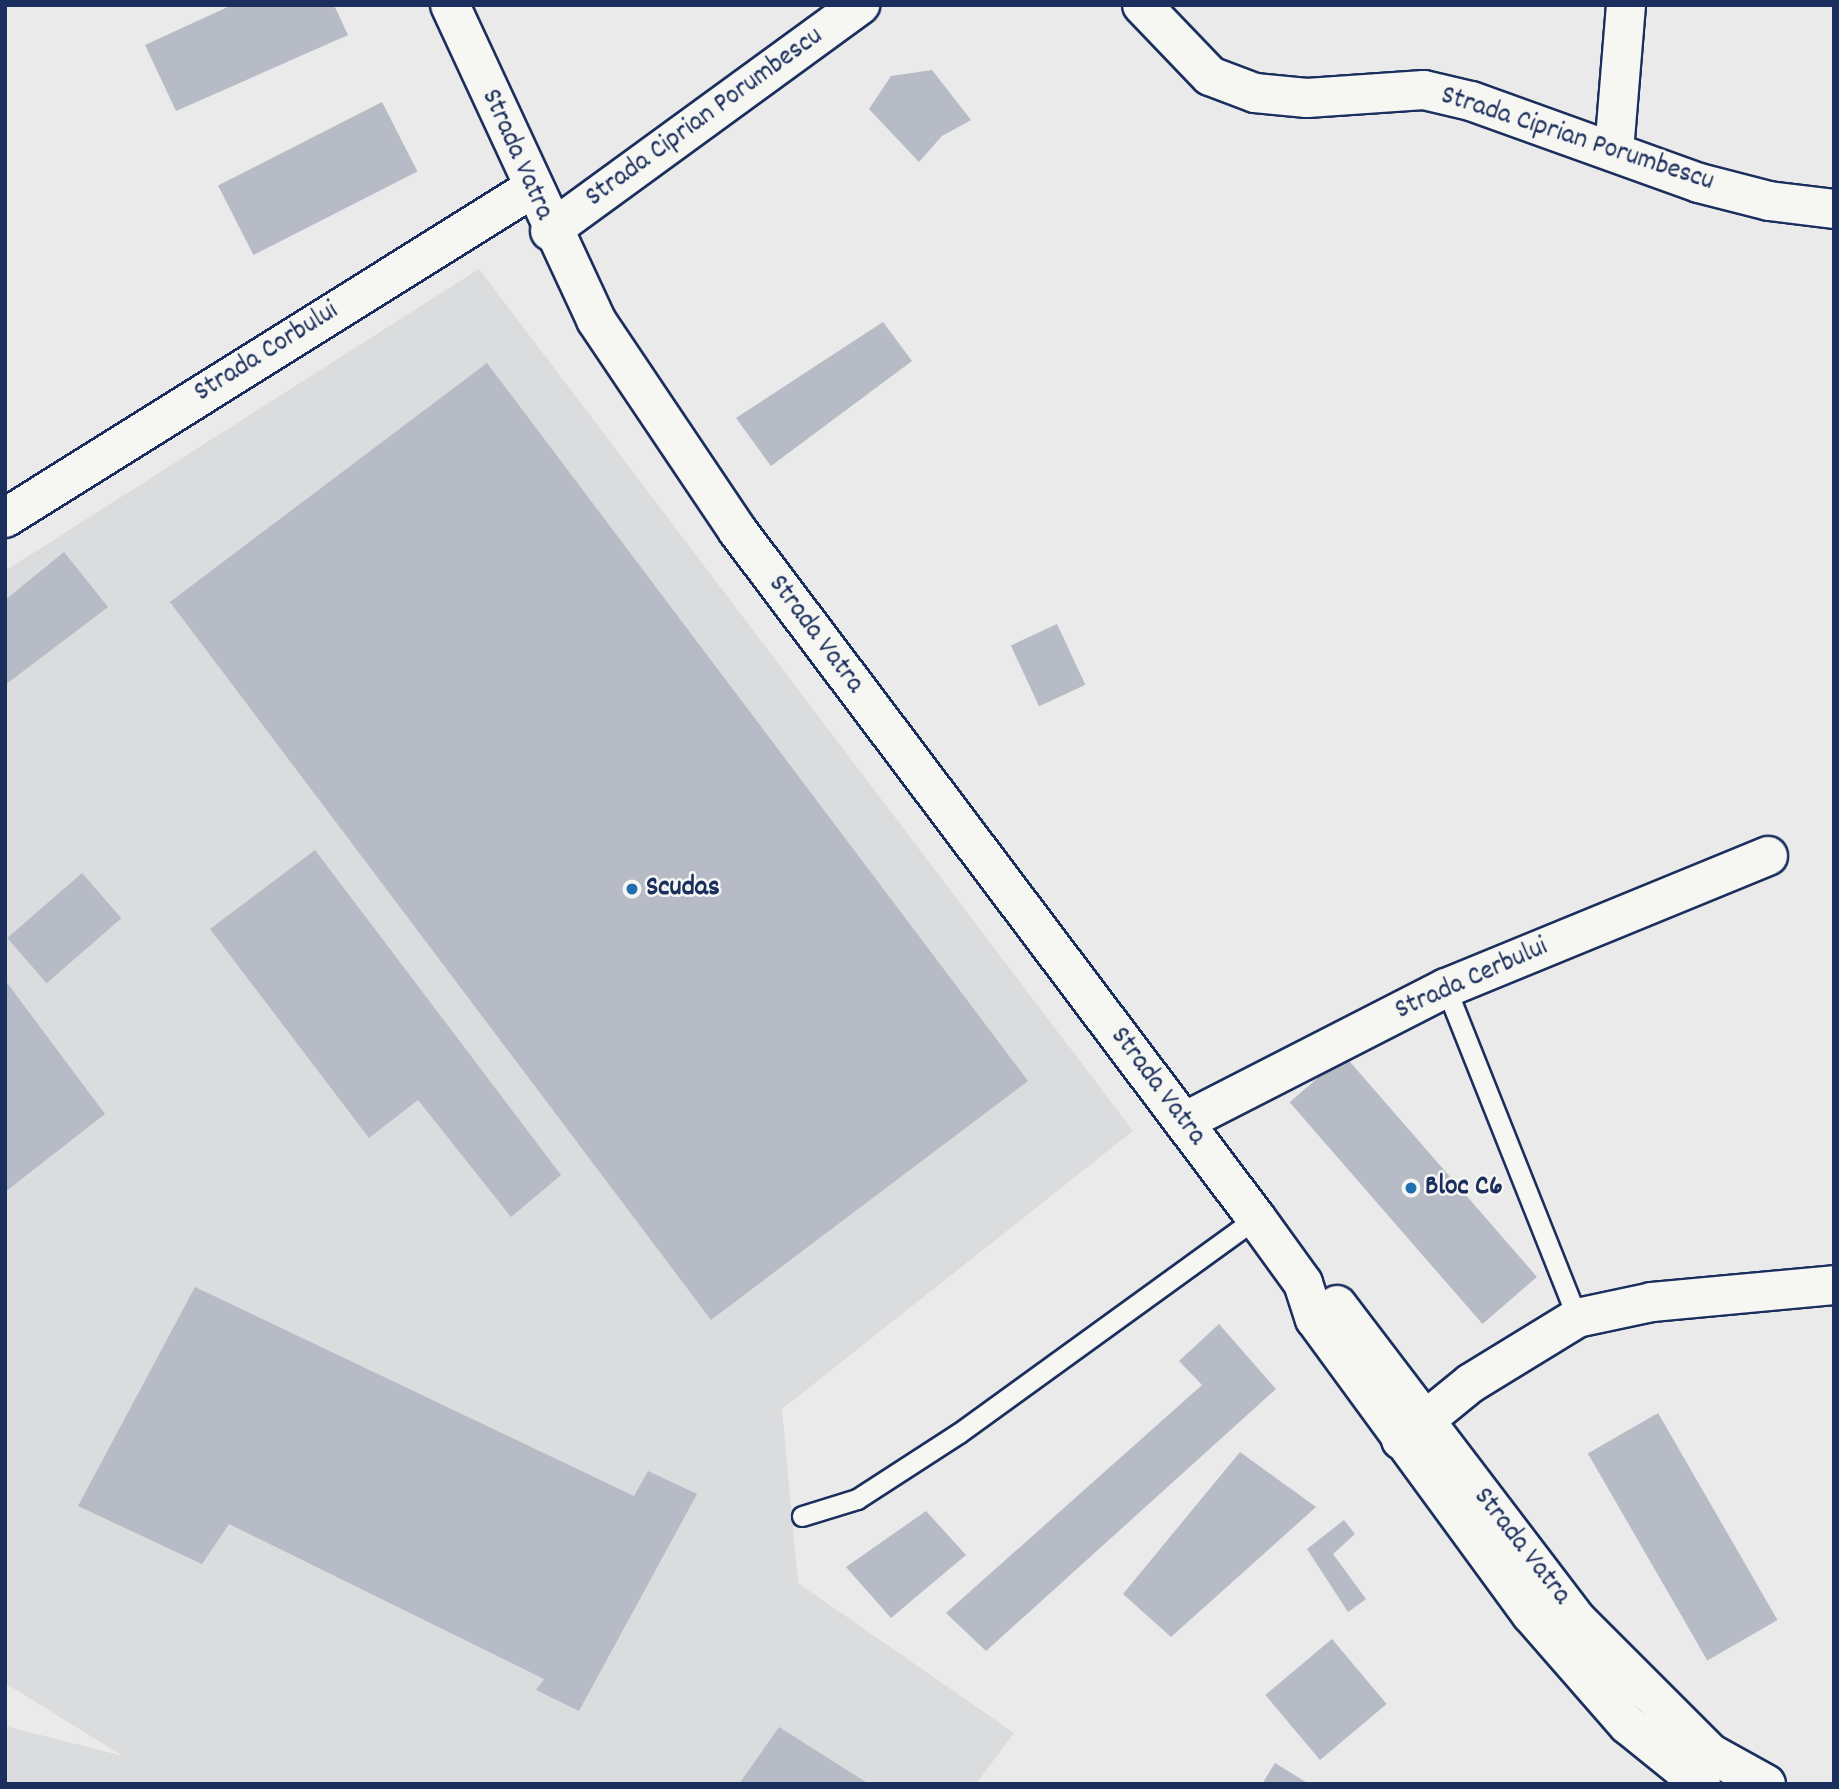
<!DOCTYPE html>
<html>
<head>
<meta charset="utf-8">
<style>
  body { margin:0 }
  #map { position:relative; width:1839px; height:1789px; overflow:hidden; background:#e9eae9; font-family:Dekko,sans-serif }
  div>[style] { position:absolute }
  .built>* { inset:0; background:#dadcde }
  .building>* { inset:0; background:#b6bbc6; transform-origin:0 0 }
  .roads { filter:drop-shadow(2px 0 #1b2f5e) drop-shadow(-2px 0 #1b2f5e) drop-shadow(0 2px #1b2f5e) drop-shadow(0 -2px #1b2f5e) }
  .service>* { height:19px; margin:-9.5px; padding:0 9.5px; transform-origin:9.5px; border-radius:9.5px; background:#f6f6f2 }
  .minor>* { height:38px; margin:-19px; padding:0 19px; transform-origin:19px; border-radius:19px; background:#f6f6f2 }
  .tertiary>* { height:38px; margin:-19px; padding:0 19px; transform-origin:19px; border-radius:19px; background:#f6f6f2 }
  .dots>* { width:19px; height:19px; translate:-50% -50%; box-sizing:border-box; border:4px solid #f6f6f2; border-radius:50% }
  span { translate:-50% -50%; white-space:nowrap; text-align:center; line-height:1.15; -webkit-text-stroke:5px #f6f6f2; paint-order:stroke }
  .street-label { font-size:28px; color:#1b2f5e }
  .poi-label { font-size:28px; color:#1b2f5e; font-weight:700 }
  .left { translate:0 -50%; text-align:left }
  .frame { position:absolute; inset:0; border:7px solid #1b2f5e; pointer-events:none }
</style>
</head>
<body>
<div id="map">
  <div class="built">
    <div style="clip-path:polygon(479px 269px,1133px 1131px,782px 1409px,798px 1583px,1014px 1733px,976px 1784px,5px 1784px,5px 1726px,123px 1756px,5px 1683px,5px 571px)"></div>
  </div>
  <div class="building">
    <div style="clip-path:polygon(232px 5px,334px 5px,348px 35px,176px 111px,145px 45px)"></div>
    <div style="clip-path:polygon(932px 70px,971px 120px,942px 136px,919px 162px,869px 109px,891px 76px)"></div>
    <div style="left:382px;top:102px;width:78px;height:184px;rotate:63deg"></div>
    <div style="clip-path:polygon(883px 322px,912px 361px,771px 466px,736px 418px)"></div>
    <div style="left:487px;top:363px;width:899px;height:397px;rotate:53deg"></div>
    <div style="clip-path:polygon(64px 552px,108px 607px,5px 685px,5px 600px)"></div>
    <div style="left:1057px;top:624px;width:67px;height:51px;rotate:65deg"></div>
    <div style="clip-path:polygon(315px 850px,561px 1175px,511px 1217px,418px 1100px,369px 1138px,210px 929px)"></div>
    <div style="left:82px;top:873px;width:60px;height:99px;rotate:49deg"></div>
    <div style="clip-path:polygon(5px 980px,105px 1114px,5px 1192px)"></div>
    <div style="left:1344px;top:1055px;width:294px;height:72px;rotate:49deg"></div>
    <div style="clip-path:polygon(195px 1287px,634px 1496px,648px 1471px,697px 1494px,579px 1711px,536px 1690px,544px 1679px,229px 1524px,202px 1564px,78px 1506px)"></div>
    <div style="clip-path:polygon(1219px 1324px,1276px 1389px,986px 1651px,946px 1613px,1202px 1385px,1179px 1361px)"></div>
    <div style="left:1658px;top:1413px;width:239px;height:81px;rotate:60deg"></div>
    <div style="clip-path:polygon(1240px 1452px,1316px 1507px,1171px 1637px,1123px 1594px)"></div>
    <div style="clip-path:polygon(926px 1511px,966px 1555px,891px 1618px,846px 1567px)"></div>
    <div style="clip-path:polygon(1344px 1520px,1355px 1534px,1333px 1554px,1366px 1599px,1348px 1612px,1307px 1549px)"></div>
    <div style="left:1332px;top:1639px;width:85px;height:87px;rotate:50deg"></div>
    <div style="clip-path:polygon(779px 1727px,869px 1784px,739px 1784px)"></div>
    <div style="clip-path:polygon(1275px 1763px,1309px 1784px,1262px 1784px)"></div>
  </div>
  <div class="roads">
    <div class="service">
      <div style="left:1446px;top:988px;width:355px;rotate:68.3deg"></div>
      <div style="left:802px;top:1516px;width:58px;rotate:-17.2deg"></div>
      <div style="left:857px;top:1499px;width:121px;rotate:-32.9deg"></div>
      <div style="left:959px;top:1433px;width:367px;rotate:-35.9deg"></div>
    </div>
    <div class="minor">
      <div style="left:1142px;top:5px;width:98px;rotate:46.2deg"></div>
      <div style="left:1210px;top:76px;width:48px;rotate:20.7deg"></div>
      <div style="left:1255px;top:93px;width:52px;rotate:5.5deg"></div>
      <div style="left:1307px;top:98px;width:117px;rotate:-3.9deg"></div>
      <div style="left:1424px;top:90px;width:48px;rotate:13.2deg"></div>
      <div style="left:1471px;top:101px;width:242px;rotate:19.8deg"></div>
      <div style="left:1699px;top:183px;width:72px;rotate:14.4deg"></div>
      <div style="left:1769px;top:201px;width:65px;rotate:7deg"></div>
      <div style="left:1614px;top:151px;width:146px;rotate:-85.3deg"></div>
      <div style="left:550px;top:231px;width:384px;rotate:-36.1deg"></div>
      <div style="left:5px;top:518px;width:620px;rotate:-32.02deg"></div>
      <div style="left:1184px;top:1122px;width:294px;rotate:-27.1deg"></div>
      <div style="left:1446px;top:988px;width:348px;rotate:-22.3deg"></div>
      <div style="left:1401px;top:1440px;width:90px;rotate:-39.2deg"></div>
      <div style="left:1471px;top:1383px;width:124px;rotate:-31.5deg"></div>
      <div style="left:1577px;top:1318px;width:77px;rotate:-12deg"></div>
      <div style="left:1652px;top:1302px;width:183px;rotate:-5.3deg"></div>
    </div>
    <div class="tertiary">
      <div style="left:450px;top:5px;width:347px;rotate:65.1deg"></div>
      <div style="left:596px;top:320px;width:253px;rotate:56.1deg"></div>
      <div style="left:737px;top:530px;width:862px;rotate:52.97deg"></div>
      <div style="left:1256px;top:1218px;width:80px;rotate:54.1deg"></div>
      <div style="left:1303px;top:1283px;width:38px;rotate:72deg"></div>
      <div style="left:1315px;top:1319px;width:366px;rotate:53.8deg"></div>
      <div style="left:1531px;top:1614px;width:147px;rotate:48.9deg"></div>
      <div style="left:1628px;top:1725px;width:94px;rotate:38.9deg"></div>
      <div style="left:1337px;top:1305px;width:397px;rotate:52.7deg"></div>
      <div style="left:1578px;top:1621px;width:187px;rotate:45deg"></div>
      <div style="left:1710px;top:1753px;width:64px;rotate:29deg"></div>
    </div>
  </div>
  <div class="dots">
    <div style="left:632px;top:889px;background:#1f6fb2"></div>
    <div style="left:1411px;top:1188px;background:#1f6fb2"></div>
  </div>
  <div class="street-label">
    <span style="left:705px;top:118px;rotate:-36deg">Strada Ciprian Porumbescu</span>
    <span style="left:1577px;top:140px;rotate:18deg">Strada Ciprian Porumbescu</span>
    <span style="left:516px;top:155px;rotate:66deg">Strada Vatra</span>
    <span style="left:267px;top:353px;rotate:-32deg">Strada Corbului</span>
    <span style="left:815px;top:635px;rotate:53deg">Strada Vatra</span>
    <span style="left:1472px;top:980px;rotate:-24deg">Strada Cerbului</span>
    <span style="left:1157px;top:1087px;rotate:53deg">Strada Vatra</span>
    <span style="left:1521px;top:1547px;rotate:52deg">Strada Vatra</span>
  </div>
  <div class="poi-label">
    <span class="left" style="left:646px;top:889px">Scudas</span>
    <span class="left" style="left:1425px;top:1188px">Bloc C6</span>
  </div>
  <div class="frame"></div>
</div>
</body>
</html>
